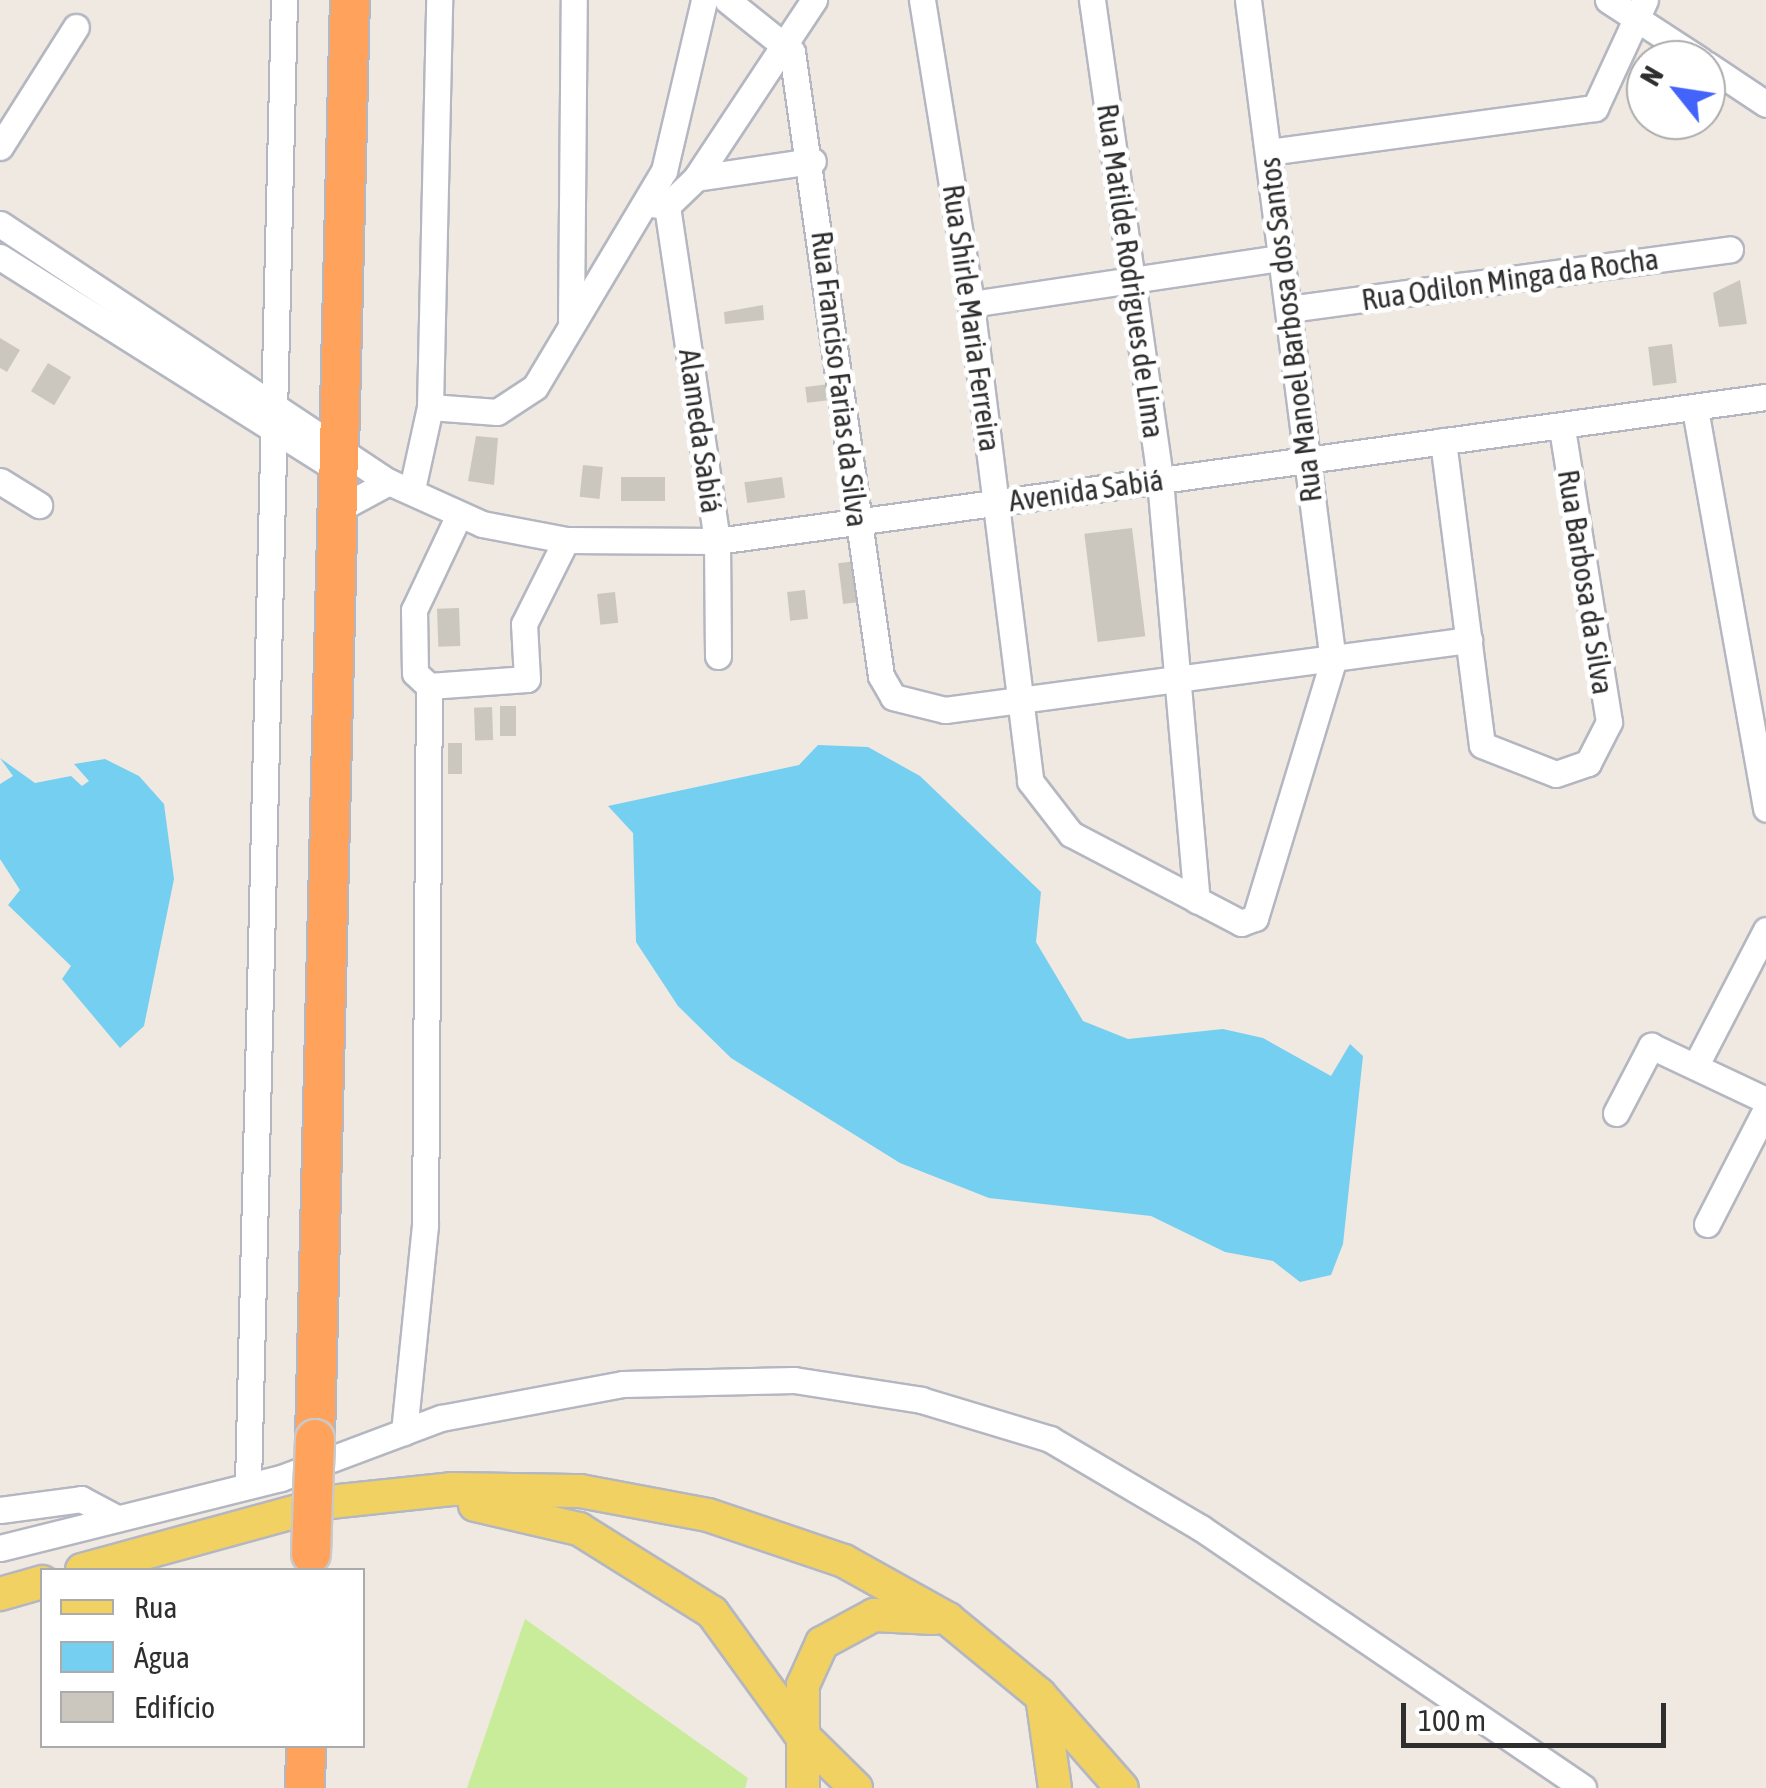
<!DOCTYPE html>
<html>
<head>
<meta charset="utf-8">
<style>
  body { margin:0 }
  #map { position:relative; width:1766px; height:1788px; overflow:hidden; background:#efe9e1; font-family:"Asap Condensed",sans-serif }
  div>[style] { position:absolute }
  .pitch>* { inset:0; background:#c9ec9a }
  .water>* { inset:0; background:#75cff0 }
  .building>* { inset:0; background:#cbc7bf; transform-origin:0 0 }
  .roads { filter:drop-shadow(2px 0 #b4b7c1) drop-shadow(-2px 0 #b4b7c1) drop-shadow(0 2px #b4b7c1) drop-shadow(0 -2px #b4b7c1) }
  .minor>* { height:25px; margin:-12.5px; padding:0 12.5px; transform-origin:12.5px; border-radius:12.5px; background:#fff }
  .major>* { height:32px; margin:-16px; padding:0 16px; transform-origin:16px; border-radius:16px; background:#f2d163 }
  .highway>* { height:38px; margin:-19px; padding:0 19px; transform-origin:19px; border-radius:19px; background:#ffa35c }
  .bridges { filter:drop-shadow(2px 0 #c9c9c9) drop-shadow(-2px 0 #c9c9c9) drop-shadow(0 2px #c9c9c9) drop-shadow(0 -2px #c9c9c9) }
  .highway-bridge>* { height:38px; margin:-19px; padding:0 19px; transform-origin:19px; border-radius:19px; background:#ffa35c }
  span { translate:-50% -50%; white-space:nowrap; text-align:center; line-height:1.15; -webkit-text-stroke:10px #fff; paint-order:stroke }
  .street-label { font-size:30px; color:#2e2e2e }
  .legend { position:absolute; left:40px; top:1568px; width:325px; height:180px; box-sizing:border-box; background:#fff; border:2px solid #ababab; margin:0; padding:12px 18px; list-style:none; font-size:30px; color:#2e2e2e }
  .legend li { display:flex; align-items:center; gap:20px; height:50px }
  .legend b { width:50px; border:2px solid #ababab }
  .north { position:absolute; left:1626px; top:40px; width:100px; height:100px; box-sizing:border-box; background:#fff; border:2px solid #ababab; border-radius:50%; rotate:300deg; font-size:28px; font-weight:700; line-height:40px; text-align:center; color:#2e2e2e }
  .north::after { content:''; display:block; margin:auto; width:35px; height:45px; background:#4264fb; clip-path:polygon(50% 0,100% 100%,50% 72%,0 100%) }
  .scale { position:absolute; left:1401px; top:1703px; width:265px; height:45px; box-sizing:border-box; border:5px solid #2e2e2e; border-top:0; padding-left:12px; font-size:30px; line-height:35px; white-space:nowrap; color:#2e2e2e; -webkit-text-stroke:8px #fff; paint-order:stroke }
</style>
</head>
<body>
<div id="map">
  <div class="pitch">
    <div style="clip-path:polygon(525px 1619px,748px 1778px,745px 1788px,467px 1788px)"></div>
  </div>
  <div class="water">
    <div style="clip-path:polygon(818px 745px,868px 747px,920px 776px,1041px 892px,1036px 942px,1083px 1021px,1128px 1039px,1223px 1029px,1263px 1038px,1331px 1076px,1350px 1044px,1363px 1056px,1343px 1244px,1331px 1275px,1300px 1282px,1273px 1261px,1225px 1252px,1151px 1216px,989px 1198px,900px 1163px,731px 1058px,678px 1006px,636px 942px,633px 833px,608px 806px,799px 765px)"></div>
    <div style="clip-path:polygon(0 758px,35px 783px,71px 776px,82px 786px,89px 781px,74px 764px,105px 759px,139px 776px,164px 804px,174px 879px,144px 1026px,120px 1048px,62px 979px,71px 966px,8px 905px,20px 890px,0 859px,0 784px,13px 776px)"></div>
  </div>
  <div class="building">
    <div style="clip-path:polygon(1740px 280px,1747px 324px,1719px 327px,1713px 293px)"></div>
    <div style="clip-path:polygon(763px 305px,764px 320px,725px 324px,724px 312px)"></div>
    <div style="clip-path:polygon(0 338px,20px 350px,7px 372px,0 368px)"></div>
    <div style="left:1672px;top:344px;width:39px;height:24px;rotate:83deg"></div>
    <div style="left:48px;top:363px;width:27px;height:33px;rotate:31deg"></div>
    <div style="left:837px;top:383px;width:16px;height:32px;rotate:83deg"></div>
    <div style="clip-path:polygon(476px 436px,498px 438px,494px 485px,468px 481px)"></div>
    <div style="left:583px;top:465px;width:20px;height:32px;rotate:6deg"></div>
    <div style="left:621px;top:477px;width:44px;height:24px"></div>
    <div style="left:782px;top:477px;width:21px;height:38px;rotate:82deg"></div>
    <div style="left:1132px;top:528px;width:109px;height:48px;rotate:83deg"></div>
    <div style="left:857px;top:561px;width:41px;height:19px;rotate:83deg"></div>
    <div style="left:805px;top:590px;width:29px;height:18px;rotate:84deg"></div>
    <div style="left:615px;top:592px;width:31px;height:18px;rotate:84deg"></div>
    <div style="left:459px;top:608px;width:38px;height:22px;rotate:88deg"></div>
    <div style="left:500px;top:706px;width:16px;height:30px"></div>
    <div style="left:492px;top:707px;width:33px;height:18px;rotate:88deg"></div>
    <div style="left:448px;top:743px;width:14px;height:31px"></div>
  </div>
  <div class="roads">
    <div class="minor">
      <div style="left:727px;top:0;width:83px;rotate:38.7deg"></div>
      <div style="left:792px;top:52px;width:630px;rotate:81.88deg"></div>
      <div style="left:881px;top:676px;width:24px;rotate:60deg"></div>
      <div style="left:893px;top:697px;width:54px;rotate:14deg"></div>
      <div style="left:945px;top:710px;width:529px;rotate:-7.61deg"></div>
      <div style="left:922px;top:0;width:308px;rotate:80.8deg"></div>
      <div style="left:971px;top:304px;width:481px;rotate:82.9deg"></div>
      <div style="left:1030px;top:781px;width:67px;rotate:52.3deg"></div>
      <div style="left:1071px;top:834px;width:192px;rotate:27.6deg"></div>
      <div style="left:1241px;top:923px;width:15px;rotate:-20deg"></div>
      <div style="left:1255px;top:918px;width:269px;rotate:-73.1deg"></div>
      <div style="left:1333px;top:661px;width:666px;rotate:-97.33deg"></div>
      <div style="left:1092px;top:0;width:485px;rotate:81.9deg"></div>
      <div style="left:1160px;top:480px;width:422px;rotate:85deg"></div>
      <div style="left:1608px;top:0;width:110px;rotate:33.1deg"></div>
      <div style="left:1706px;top:64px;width:72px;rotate:33.7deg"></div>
      <div style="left:0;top:147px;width:142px;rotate:-57.7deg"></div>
      <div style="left:1269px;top:152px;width:329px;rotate:-7.7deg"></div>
      <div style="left:1595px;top:108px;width:119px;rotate:-65.2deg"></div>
      <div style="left:696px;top:178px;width:118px;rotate:-8.3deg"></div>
      <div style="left:652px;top:204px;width:15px;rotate:8deg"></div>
      <div style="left:667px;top:206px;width:40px;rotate:-44deg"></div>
      <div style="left:696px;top:178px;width:214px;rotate:-56.5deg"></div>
      <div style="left:667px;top:206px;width:339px;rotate:81.5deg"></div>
      <div style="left:717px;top:541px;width:115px;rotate:89.5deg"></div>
      <div style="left:0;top:224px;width:467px;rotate:33.6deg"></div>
      <div style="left:0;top:257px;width:398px;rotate:32.2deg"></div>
      <div style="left:971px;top:304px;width:311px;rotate:-8.5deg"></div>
      <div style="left:1289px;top:309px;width:445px;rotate:-7.7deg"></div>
      <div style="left:571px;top:320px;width:320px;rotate:-89.5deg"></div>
      <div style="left:430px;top:407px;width:67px;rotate:4.3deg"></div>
      <div style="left:497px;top:412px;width:45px;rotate:-33.3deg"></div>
      <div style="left:535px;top:387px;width:252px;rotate:-59.2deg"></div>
      <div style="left:664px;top:171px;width:176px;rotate:-76.8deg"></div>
      <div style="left:1695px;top:409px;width:406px;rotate:79.9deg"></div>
      <div style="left:1443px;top:441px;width:306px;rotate:82.7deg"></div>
      <div style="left:1482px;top:745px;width:79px;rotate:21.4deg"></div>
      <div style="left:1556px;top:774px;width:34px;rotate:-19deg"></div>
      <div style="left:1588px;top:763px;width:46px;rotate:-62.9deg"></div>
      <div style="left:1609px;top:722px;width:297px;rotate:-99.1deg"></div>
      <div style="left:0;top:481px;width:46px;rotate:31.6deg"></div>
      <div style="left:412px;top:489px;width:84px;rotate:-77.6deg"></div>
      <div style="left:430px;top:407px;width:407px;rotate:-88.7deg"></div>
      <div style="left:337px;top:510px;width:59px;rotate:-28.3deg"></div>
      <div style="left:389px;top:482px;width:102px;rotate:24.3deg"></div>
      <div style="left:482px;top:524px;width:86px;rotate:10.8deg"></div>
      <div style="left:566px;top:540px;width:151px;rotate:0.4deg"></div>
      <div style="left:717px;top:541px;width:1059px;rotate:-7.82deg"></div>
      <div style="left:429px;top:686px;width:98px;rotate:-4.1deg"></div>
      <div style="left:527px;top:679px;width:55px;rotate:-93.1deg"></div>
      <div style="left:524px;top:624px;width:94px;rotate:-63.4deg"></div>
      <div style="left:429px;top:686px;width:19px;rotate:-137deg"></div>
      <div style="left:415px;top:673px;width:63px;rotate:-90.9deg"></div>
      <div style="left:414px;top:610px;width:105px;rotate:-64.7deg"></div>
      <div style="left:1696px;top:1065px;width:152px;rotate:-62.6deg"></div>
      <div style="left:1616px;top:1113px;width:76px;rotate:-62.4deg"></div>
      <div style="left:1651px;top:1046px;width:127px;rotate:25.2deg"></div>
      <div style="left:1707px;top:1224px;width:129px;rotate:-62.8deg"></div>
      <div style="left:404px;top:1432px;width:207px;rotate:-84.2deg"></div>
      <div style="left:425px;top:1226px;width:540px;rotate:-89.58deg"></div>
      <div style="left:248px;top:1484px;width:1484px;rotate:-88.61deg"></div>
      <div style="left:0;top:1510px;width:82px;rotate:-7.7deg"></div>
      <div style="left:81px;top:1499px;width:40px;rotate:28deg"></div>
      <div style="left:0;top:1548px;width:290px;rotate:-14deg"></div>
      <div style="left:281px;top:1478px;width:171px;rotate:-20.6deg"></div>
      <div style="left:441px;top:1418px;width:185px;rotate:-10.6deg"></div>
      <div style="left:623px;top:1384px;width:171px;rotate:-1.3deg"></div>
      <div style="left:794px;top:1380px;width:129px;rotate:8.9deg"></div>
      <div style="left:921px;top:1400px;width:135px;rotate:16.8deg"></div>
      <div style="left:1050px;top:1439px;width:175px;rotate:30.5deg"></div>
      <div style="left:1201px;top:1528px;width:462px;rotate:34.2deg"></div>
    </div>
    <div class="major">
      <div style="left:475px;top:1505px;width:107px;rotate:13deg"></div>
      <div style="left:579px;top:1529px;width:157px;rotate:32deg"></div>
      <div style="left:712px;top:1612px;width:148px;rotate:54.1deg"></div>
      <div style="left:799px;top:1732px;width:80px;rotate:44.5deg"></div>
      <div style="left:82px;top:1570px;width:257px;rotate:-15.3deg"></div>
      <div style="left:330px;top:1502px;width:122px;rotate:-6.1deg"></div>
      <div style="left:451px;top:1489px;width:129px;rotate:0.9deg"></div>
      <div style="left:580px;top:1491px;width:130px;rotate:10.6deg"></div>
      <div style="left:708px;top:1515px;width:144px;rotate:18.7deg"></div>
      <div style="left:844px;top:1561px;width:119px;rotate:29.1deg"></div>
      <div style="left:948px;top:1619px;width:118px;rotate:39.5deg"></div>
      <div style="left:1039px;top:1694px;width:125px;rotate:48.6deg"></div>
      <div style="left:0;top:1594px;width:44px;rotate:-15.9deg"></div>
      <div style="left:1043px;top:1703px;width:86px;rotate:82deg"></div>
      <div style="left:803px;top:1788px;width:103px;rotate:-90deg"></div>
      <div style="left:803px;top:1685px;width:46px;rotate:-65.7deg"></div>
      <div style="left:822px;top:1643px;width:59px;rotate:-28.3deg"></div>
      <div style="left:874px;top:1615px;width:60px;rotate:2.9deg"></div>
    </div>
    <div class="highway">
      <div style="left:315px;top:1439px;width:1439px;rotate:-88.61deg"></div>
      <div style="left:305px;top:1788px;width:42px;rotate:-88.6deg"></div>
    </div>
  </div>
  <div class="bridges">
    <div class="highway-bridge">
      <div style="left:311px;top:1554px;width:115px;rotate:-88deg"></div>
    </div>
  </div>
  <div class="street-label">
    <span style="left:1131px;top:271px;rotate:82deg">Rua Matilde Rodrigues de Lima</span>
    <span style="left:1510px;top:279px;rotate:-8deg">Rua Odilon Minga da Rocha</span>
    <span style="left:972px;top:318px;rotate:82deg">Rua Shirle Maria Ferreira</span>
    <span style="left:1290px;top:330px;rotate:-97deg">Rua Manoel Barbosa dos Santos</span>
    <span style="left:840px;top:379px;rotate:83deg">Rua Franciso Farias da Silva</span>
    <span style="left:701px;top:431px;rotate:82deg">Alameda Sabiá</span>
    <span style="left:1086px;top:490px;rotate:-8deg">Avenida Sabiá</span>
    <span style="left:1586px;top:582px;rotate:81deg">Rua Barbosa da Silva</span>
  </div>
  <ul class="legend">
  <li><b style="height:12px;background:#f2d163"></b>Rua</li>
  <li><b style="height:28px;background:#75cff0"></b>Água</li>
  <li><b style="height:28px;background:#cbc7bf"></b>Edifício</li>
  </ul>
  <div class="north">N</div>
  <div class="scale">100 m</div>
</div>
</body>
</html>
